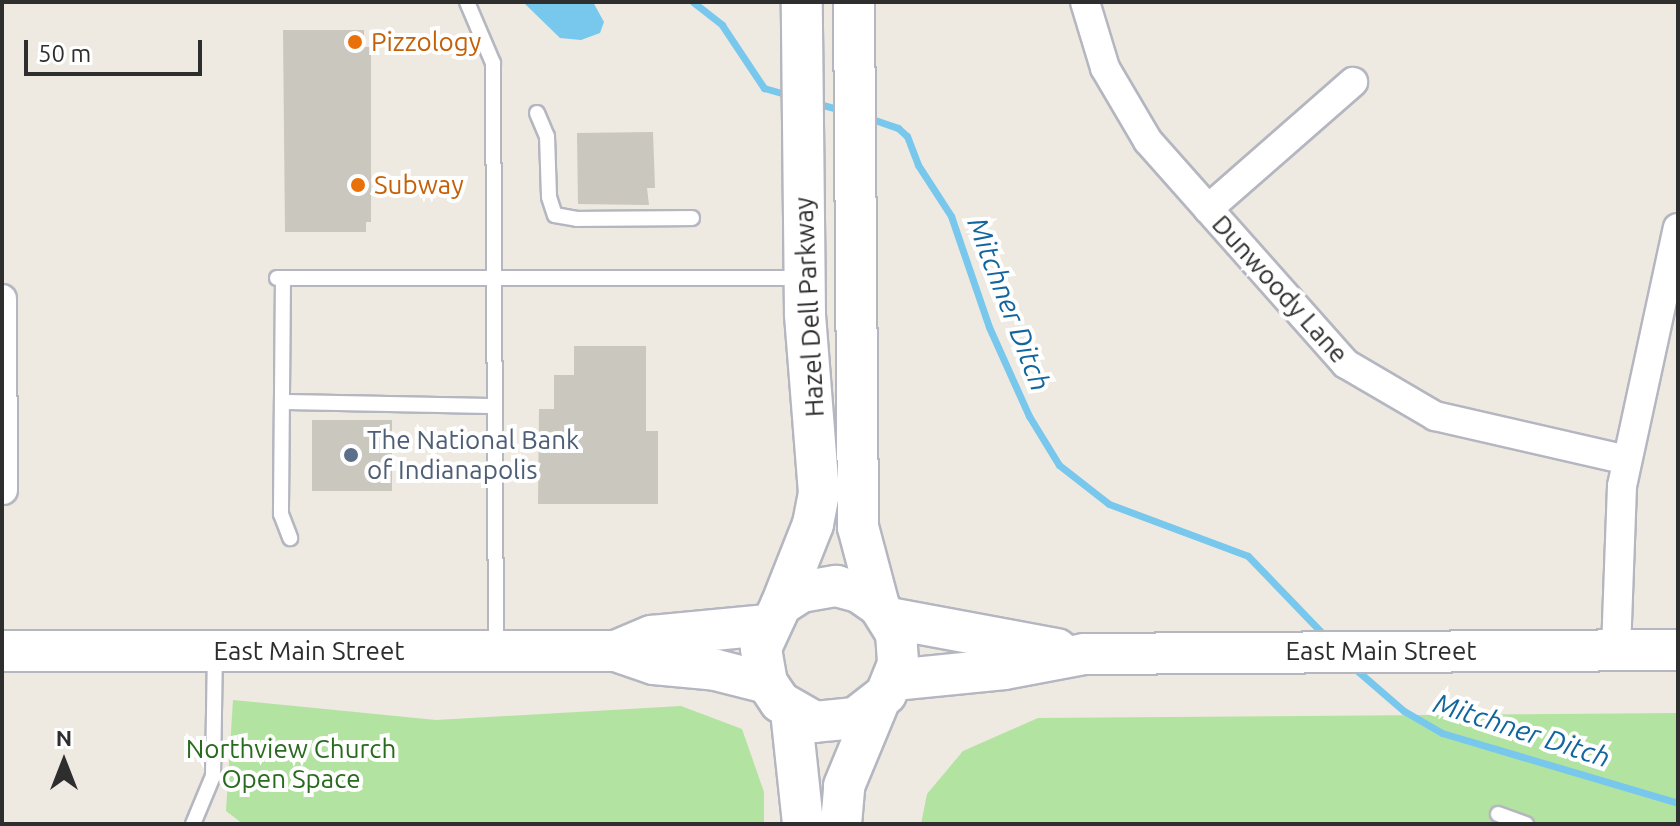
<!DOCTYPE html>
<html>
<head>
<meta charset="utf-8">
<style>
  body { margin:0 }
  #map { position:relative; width:1680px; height:826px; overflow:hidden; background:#eee9e1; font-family:Ubuntu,sans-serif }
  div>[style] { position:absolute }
  .green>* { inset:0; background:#b3e3a0 }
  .water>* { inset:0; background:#78c7ec }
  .stream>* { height:7px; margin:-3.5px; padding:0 3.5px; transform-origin:3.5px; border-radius:3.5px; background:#78c7ec }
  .building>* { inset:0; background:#cac7bf; transform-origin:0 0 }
  .roads { filter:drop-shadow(2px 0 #b4b6c0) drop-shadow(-2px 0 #b4b6c0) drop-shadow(0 2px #b4b6c0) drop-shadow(0 -2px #b4b6c0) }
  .lane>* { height:14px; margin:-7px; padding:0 7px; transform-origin:7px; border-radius:7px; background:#fff }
  .street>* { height:28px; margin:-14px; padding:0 14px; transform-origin:14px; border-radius:14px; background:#fff }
  .secondary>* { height:40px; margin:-20px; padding:0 20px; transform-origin:20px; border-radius:20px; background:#fff }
  .dots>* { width:22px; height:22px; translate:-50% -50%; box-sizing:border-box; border:4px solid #fff; border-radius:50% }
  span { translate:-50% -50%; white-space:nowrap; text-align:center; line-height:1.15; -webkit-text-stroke:8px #fff; paint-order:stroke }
  .food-label { font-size:26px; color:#c56008 }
  .left { translate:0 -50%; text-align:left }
  .street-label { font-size:26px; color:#2e2e2e }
  .service-label { font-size:26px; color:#4e5e75 }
  .park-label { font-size:26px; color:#296b1e }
  .water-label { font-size:28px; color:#12669d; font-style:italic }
  .frame { position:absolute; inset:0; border:4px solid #2e2e2e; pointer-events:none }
  .north { position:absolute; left:24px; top:722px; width:80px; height:80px; -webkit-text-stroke:6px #fff; paint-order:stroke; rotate:0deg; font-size:22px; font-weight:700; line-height:32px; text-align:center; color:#2e2e2e }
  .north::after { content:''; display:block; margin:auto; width:28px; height:36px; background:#2e2e2e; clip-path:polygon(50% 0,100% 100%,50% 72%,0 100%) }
  .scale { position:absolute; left:24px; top:40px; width:178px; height:36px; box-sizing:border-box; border:4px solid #2e2e2e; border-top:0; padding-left:10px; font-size:24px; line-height:28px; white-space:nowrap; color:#2e2e2e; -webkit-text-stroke:6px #fff; paint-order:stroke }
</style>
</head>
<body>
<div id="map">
  <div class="green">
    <div style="clip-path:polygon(233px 700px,436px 720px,681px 706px,742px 729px,764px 792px,764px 824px,243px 824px,226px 811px)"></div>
    <div style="clip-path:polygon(1678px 713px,1678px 824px,921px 824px,927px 794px,963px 751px,1038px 718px)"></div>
  </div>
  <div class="water">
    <div style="clip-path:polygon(523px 2px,593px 2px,604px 22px,600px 33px,581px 40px,560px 38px)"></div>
  </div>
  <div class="stream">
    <div style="left:693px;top:2px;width:37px;rotate:38deg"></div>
    <div style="left:722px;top:25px;width:76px;rotate:56.3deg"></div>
    <div style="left:764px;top:88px;width:29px;rotate:16deg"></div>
    <div style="left:815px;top:103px;width:27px;rotate:15deg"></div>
    <div style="left:869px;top:118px;width:31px;rotate:19deg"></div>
    <div style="left:898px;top:128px;width:12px;rotate:42deg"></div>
    <div style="left:907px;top:136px;width:31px;rotate:69deg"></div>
    <div style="left:918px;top:165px;width:61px;rotate:57.1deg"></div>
    <div style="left:951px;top:216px;width:117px;rotate:71.1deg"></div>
    <div style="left:989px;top:327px;width:98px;rotate:65.8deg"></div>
    <div style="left:1029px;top:416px;width:57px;rotate:58.5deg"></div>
    <div style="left:1059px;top:465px;width:63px;rotate:38deg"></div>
    <div style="left:1109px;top:504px;width:148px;rotate:20.5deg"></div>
    <div style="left:1248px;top:556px;width:112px;rotate:46.1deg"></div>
    <div style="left:1353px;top:667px;width:67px;rotate:40.8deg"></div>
    <div style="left:1404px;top:711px;width:44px;rotate:30.1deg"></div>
    <div style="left:1442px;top:733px;width:246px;rotate:16.5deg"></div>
  </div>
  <div class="building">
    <div style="clip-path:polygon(283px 30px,364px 30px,364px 47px,371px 47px,371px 222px,366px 222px,366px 232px,285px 232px)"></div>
    <div style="clip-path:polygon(653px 132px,655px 188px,647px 188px,649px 205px,578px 204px,577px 133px)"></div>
    <div style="clip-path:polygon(574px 346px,646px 346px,646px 431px,658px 431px,658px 504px,538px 504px,539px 409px,554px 409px,554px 375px,574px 375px)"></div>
    <div style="left:312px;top:420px;width:80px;height:71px"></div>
  </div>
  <div class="roads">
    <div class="lane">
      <div style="left:467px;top:2px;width:66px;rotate:66.9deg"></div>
      <div style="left:493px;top:63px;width:585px;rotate:89.71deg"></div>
      <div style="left:537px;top:113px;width:25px;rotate:67deg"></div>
      <div style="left:547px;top:136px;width:61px;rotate:88.1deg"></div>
      <div style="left:549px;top:197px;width:19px;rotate:72deg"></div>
      <div style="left:555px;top:215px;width:22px;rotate:10deg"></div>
      <div style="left:577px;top:219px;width:115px;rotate:-0.5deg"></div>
      <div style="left:277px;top:278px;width:524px"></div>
      <div style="left:283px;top:278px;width:236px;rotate:90.5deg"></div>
      <div style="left:281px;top:514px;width:26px;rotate:69deg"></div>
      <div style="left:282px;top:402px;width:213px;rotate:1.1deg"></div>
      <div style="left:1498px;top:814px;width:30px;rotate:20deg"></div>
      <div style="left:193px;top:824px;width:52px;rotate:-67.4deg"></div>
      <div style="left:213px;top:776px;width:121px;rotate:-89.1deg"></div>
    </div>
    <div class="street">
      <div style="left:1085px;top:2px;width:69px;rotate:73.1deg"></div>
      <div style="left:1105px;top:68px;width:85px;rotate:59.5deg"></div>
      <div style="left:1148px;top:141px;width:298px;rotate:48.4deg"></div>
      <div style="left:1346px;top:364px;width:103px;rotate:30.3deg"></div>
      <div style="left:1435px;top:416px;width:197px;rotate:12.9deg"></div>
      <div style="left:1208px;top:209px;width:193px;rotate:-41.2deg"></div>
      <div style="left:2px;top:299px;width:191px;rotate:89.7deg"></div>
      <div style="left:1616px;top:650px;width:164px;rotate:-87.9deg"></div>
      <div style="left:1622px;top:486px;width:264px;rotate:-77.8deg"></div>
    </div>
    <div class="secondary">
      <div style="left:854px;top:2px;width:525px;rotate:89.56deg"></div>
      <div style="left:858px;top:527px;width:82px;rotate:75.1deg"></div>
      <div style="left:879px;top:606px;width:32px;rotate:58deg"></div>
      <div style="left:896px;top:633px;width:31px;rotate:86deg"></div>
      <div style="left:898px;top:664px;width:32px;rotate:112deg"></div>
      <div style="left:886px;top:694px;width:39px;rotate:142deg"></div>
      <div style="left:855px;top:718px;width:40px;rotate:174.3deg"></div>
      <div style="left:815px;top:722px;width:40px;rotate:-150.3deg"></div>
      <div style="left:780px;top:702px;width:23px;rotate:-124deg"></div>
      <div style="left:767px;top:683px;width:36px;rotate:-100deg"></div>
      <div style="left:761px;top:648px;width:47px;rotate:-65.1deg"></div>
      <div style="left:781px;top:605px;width:24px;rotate:-33deg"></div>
      <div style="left:801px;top:592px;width:36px;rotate:-10deg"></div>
      <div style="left:836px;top:586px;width:24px;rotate:15deg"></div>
      <div style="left:859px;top:592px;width:24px;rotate:35deg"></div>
      <div style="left:781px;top:605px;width:87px;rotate:-68.4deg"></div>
      <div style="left:813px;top:524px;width:32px;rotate:-79deg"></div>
      <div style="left:819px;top:493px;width:180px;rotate:-94.5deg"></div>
      <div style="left:805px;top:314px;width:312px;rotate:-90.6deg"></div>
      <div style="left:889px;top:618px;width:171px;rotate:10.5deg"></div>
      <div style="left:2px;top:651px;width:614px"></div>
      <div style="left:616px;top:651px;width:40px;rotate:18.9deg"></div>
      <div style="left:654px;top:664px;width:62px;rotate:5.5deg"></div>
      <div style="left:716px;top:670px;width:53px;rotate:14.3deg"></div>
      <div style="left:616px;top:651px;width:39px;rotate:-23deg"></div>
      <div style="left:652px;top:636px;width:116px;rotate:-5.5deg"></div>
      <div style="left:894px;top:680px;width:111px;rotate:-5.7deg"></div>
      <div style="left:1004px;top:669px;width:81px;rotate:-10.6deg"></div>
      <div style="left:1084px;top:654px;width:594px;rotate:-0.39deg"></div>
      <div style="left:791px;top:711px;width:114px;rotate:83.9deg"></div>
      <div style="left:841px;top:824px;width:38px;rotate:-85deg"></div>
      <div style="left:844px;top:786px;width:89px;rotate:-67.5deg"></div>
    </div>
  </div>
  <div class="dots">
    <div style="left:355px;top:42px;background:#e8710a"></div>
    <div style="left:358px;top:185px;background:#e8710a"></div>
    <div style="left:351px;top:455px;background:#5c6f8a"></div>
  </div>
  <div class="food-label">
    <span class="left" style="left:371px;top:42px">Pizzology</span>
    <span class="left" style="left:374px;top:185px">Subway</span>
  </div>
  <div class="street-label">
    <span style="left:1280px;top:289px;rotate:48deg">Dunwoody Lane</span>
    <span style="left:809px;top:307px;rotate:-93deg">Hazel Dell Parkway</span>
    <span style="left:309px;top:651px">East Main Street</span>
    <span style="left:1381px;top:651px">East Main Street</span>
  </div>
  <div class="service-label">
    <span class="left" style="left:367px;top:455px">The National Bank<br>of Indianapolis</span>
  </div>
  <div class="park-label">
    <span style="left:291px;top:764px">Northview Church<br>Open Space</span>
  </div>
  <div class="water-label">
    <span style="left:1009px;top:304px;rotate:69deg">Mitchner Ditch</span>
    <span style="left:1522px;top:730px;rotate:18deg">Mitchner Ditch</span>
  </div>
  <div class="frame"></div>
  <div class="north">N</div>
  <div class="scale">50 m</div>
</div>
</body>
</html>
